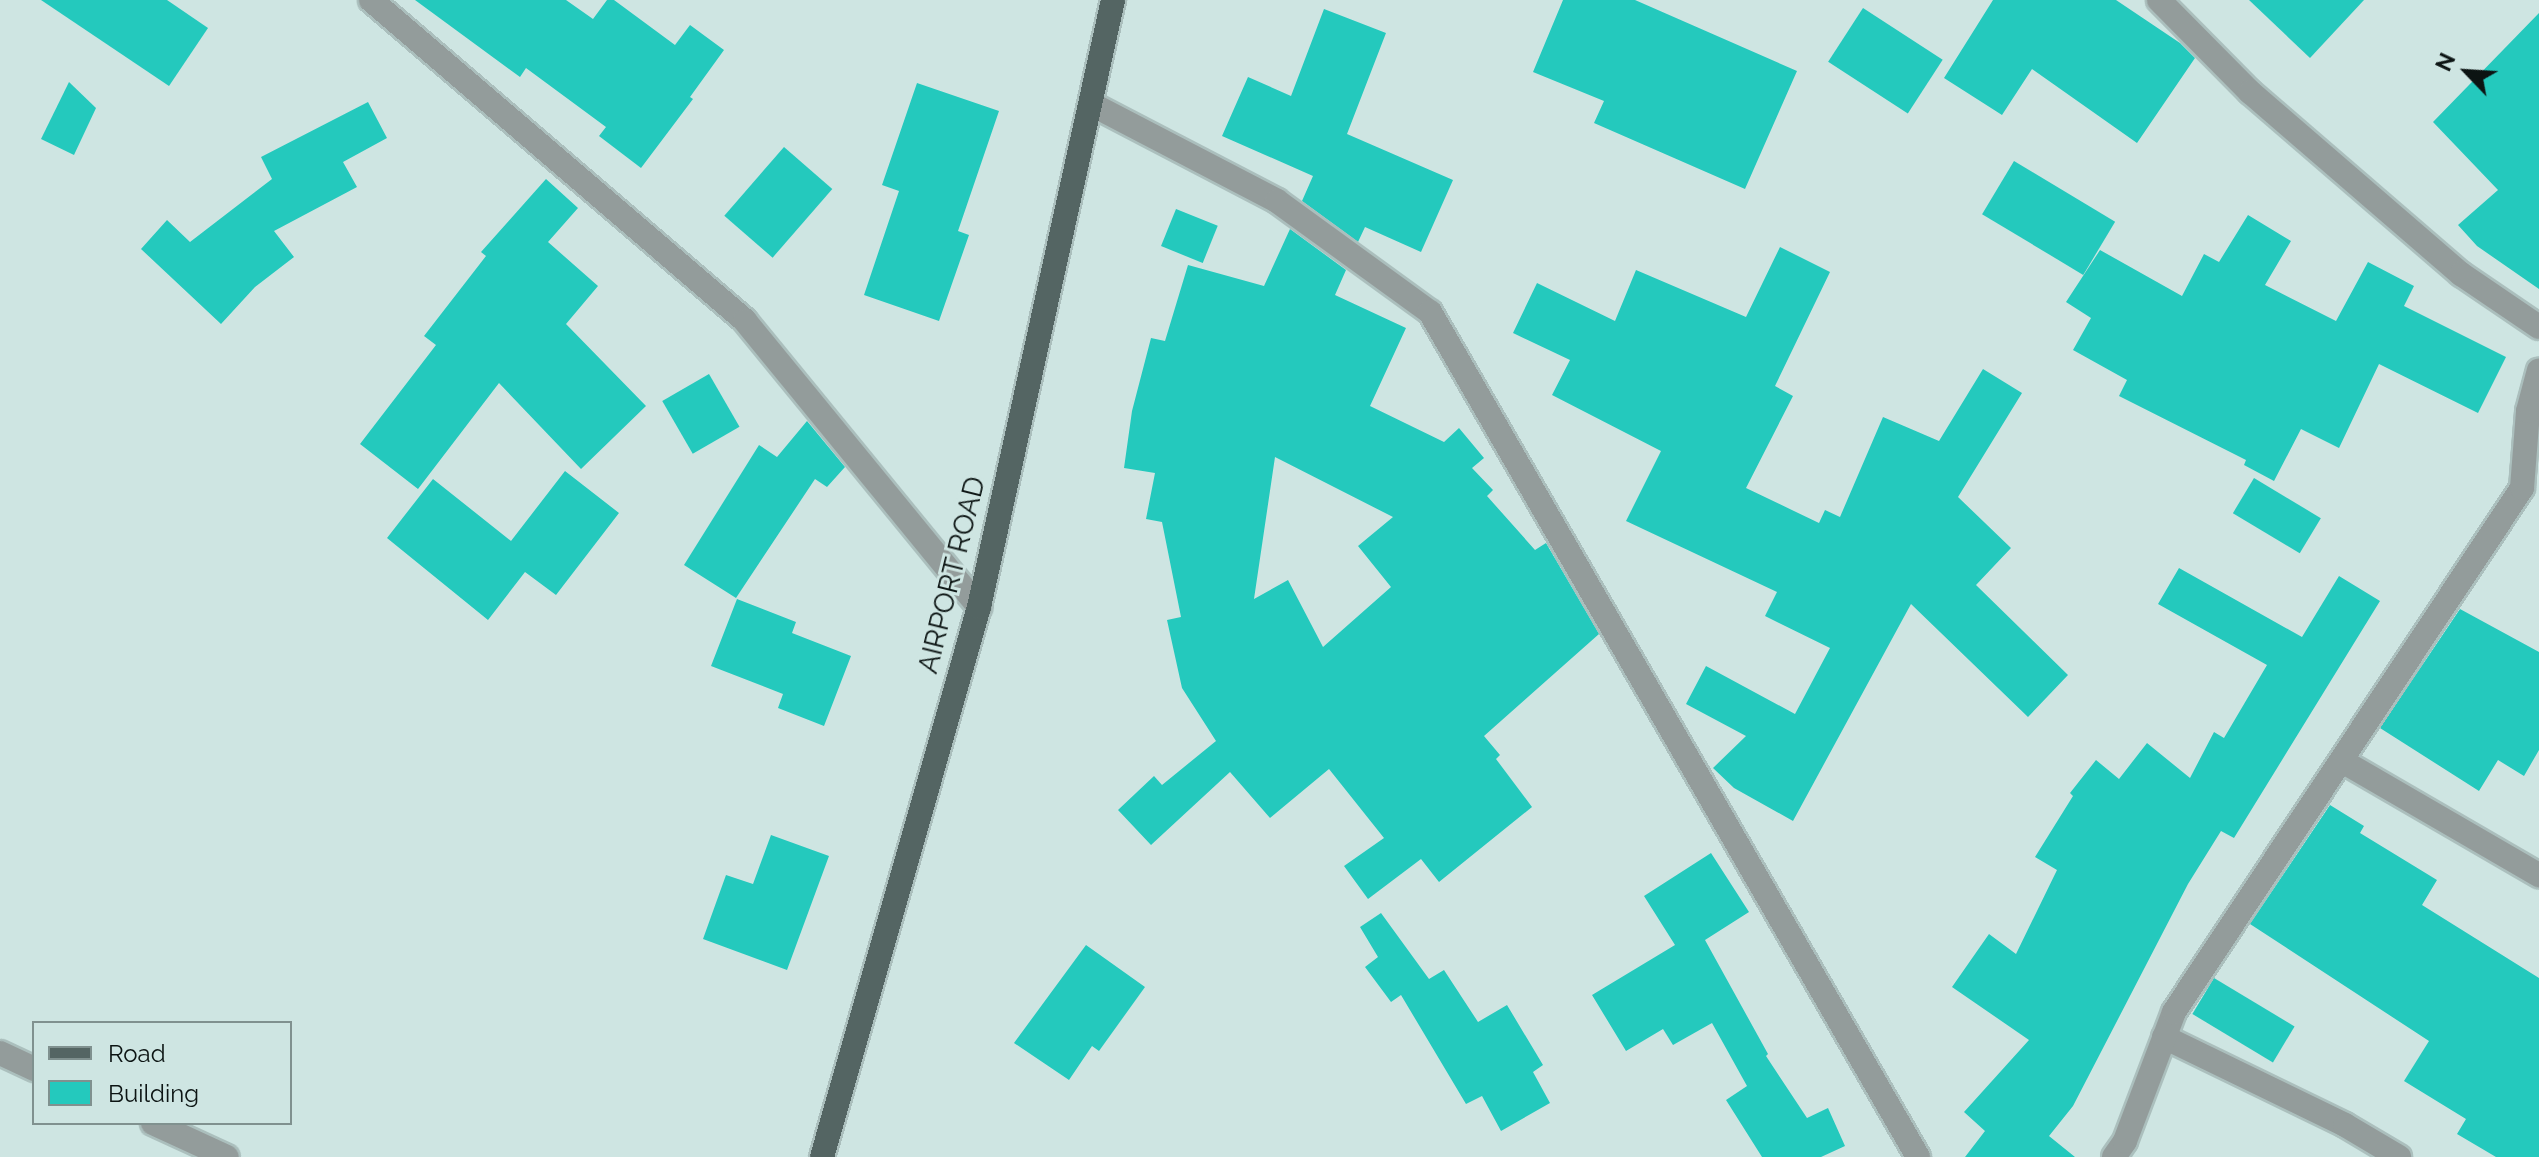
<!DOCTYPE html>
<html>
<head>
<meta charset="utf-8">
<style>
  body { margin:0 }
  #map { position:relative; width:2539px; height:1157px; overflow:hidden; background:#cee5e2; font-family:Raleway,sans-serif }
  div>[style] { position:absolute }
  .building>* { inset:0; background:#24c9bd; transform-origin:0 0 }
  .roads { filter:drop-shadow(2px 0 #abbfbd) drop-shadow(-2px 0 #abbfbd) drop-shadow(0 2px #abbfbd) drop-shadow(0 -2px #abbfbd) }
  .minor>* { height:24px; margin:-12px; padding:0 12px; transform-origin:12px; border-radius:12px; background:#939c9b }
  .major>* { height:24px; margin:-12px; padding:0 12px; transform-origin:12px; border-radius:12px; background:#546563 }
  span { translate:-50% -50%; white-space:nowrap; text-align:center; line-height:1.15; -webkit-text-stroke:6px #cee5e2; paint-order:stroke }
  .street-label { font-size:28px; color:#0c1413 }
  .legend { position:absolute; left:32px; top:1021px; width:260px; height:104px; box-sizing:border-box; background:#cee5e2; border:2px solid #80918f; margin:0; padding:10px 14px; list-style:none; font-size:24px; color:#0c1413 }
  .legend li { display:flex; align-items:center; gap:16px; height:40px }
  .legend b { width:40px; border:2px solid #80918f }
  .north { position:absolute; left:2427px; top:32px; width:80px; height:80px; -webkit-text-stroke:6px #cee5e2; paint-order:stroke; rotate:295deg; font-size:22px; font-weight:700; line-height:32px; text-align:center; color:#0c1413 }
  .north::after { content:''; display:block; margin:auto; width:28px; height:36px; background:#0c1413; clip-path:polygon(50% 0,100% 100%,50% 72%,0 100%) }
</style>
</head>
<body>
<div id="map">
  <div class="building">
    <div style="clip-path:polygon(41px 0,167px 0,208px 28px,169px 86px)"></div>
    <div style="clip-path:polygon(415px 0,566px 0,593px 19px,607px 0,614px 0,675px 45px,690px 25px,724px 50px,690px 97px,693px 99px,641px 168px,599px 136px,606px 127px,526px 68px,520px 77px)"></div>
    <div style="clip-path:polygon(1563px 0,1635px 0,1797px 71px,1745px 189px,1594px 123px,1604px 101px,1533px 72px)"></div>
    <div style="clip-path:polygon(1993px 0,2116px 0,2180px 43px,2195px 58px,2137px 143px,2032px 69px,2002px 115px,1944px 78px)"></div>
    <div style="clip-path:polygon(2249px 0,2364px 0,2310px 58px)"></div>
    <div style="left:1863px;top:8px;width:95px;height:64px;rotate:33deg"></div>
    <div style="clip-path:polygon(1324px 9px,1386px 33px,1347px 134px,1453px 180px,1421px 252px,1365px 227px,1358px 242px,1302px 201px,1313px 176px,1222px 136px,1248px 77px,1291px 96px)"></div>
    <div style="clip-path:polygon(2539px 13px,2539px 289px,2477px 246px,2458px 225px,2498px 190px,2433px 122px)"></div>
    <div style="clip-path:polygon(69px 82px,96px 108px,74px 155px,41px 139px)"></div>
    <div style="clip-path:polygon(917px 83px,999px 111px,958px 231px,969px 235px,939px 321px,864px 295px,899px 191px,882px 185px)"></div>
    <div style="clip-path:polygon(368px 102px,387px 138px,343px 162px,357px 187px,274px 231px,294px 257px,255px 287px,221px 324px,141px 249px,167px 220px,190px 242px,272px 179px,261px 157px)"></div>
    <div style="left:784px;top:147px;width:64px;height:91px;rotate:41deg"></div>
    <div style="left:2014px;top:161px;width:118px;height:62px;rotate:31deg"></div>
    <div style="clip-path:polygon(546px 179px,578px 208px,548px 242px,598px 286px,566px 324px,646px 406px,581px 469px,499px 383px,418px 489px,360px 444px,436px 345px,424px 336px,486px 256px,481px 252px)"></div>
    <div style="left:1176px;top:209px;width:45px;height:40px;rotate:22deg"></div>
    <div style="clip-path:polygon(2248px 215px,2291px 241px,2265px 285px,2336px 321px,2368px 262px,2414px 286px,2404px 306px,2506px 357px,2478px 413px,2379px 364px,2339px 448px,2301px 429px,2274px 481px,2244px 465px,2246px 460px,2119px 396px,2127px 380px,2073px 350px,2091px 318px,2066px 302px,2100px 250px,2182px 296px,2204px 254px,2219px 262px)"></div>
    <div style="clip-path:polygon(evenodd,1290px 229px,1346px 270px,1335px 295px,1406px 328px,1370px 406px,1444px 442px,1459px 428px,1484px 458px,1472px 468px,1493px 490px,1487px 496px,1535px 550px,1546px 543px,1599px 634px,1484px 736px,1500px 755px,1496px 759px,1532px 807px,1439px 882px,1421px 859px,1368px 899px,1344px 866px,1384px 838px,1329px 769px,1270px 818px,1230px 772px,1151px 845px,1118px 810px,1154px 776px,1162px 785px,1216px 741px,1182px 688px,1167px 620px,1181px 617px,1162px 522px,1146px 519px,1155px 473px,1124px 468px,1132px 411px,1151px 338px,1165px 341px,1188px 265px,1264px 286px,1290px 229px,1275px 457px,1393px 517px,1358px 546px,1391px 587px,1323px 647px,1288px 580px,1254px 599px,1275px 457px)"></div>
    <div style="clip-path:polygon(1780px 247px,1830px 272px,1775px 386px,1793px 396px,1746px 488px,1819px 523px,1825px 510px,1840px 517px,1883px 417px,1939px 441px,1983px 369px,2022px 393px,1958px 497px,2011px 548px,1976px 585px,2068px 675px,2028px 717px,1911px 604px,1793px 821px,1734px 788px,1713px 768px,1746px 736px,1686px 704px,1706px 666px,1795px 714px,1830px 648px,1765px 616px,1777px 592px,1626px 521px,1661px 451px,1552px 395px,1570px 360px,1513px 333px,1537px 283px,1615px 321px,1636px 270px,1746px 317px)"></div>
    <div style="left:709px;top:374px;width:61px;height:54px;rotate:60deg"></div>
    <div style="clip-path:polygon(807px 421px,845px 467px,827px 487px,815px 479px,736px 598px,684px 565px,759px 445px,777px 457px)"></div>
    <div style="clip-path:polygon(565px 471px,619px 513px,556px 595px,525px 572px,488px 620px,387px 538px,433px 479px,511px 541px)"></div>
    <div style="left:2254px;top:478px;width:78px;height:41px;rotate:31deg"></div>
    <div style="clip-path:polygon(2179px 568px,2302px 637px,2339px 576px,2380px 601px,2234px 838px,2221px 831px,2188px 884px,2073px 1106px,2049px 1136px,2075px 1157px,1965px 1157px,1985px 1131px,1964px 1112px,2029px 1040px,1952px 987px,1989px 934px,2016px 954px,2057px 870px,2035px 857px,2073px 796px,2070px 793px,2096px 760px,2119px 779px,2147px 743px,2190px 778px,2214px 732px,2224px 738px,2267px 665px,2158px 604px)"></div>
    <div style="clip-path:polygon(737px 599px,796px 622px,792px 633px,851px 656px,824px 726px,778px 708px,783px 694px,711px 666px)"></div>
    <div style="clip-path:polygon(2460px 609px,2539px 652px,2539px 750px,2524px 776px,2498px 760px,2479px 791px,2380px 728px)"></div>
    <div style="clip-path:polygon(2330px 805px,2364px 826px,2360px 833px,2437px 880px,2422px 905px,2539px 978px,2539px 1157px,2496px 1157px,2457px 1134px,2466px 1119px,2404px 1081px,2429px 1041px,2250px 924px)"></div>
    <div style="clip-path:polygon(771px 835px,829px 856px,787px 970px,703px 939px,726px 875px,753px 884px)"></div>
    <div style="clip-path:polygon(1711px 853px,1749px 912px,1705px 940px,1768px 1054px,1766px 1056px,1807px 1118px,1828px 1108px,1845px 1146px,1821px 1157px,1762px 1157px,1726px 1100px,1747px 1086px,1712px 1023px,1673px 1045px,1663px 1029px,1626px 1051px,1592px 995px,1675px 945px,1644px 896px)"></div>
    <div style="clip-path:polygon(1381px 913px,1429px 979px,1444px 970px,1478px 1022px,1507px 1005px,1543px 1065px,1533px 1072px,1550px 1103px,1501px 1131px,1482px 1096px,1466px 1104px,1401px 995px,1391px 1002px,1365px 967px,1378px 957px,1360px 927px)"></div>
    <div style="clip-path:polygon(1086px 945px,1145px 987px,1099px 1051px,1092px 1046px,1069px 1080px,1014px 1043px)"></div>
    <div style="left:2214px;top:978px;width:94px;height:42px;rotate:31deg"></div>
  </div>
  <div class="roads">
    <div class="minor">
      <div style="left:371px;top:0;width:493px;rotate:40.6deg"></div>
      <div style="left:745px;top:321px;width:370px;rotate:50.7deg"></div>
      <div style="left:2159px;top:0;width:129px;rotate:45.3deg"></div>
      <div style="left:2250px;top:92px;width:279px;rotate:40.8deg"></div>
      <div style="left:2461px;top:274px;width:94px;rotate:34.2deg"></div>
      <div style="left:1091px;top:104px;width:210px;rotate:27.5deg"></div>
      <div style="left:1277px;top:201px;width:189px;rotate:36deg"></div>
      <div style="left:1430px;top:312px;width:976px;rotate:59.99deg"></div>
      <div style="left:2342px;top:761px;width:228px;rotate:30.1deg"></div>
      <div style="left:2164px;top:1037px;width:201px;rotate:25.9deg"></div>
      <div style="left:2345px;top:1125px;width:63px;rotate:30.7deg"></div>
      <div style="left:0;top:1053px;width:38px;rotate:25deg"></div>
      <div style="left:153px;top:1123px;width:81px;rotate:24.7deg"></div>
      <div style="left:2114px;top:1157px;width:19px;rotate:-55deg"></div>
      <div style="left:2125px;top:1141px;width:138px;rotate:-69.2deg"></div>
      <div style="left:2174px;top:1012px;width:629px;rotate:-56.41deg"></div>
      <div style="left:2522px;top:488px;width:77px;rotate:-85.5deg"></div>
      <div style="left:2528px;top:411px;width:42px;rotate:-75deg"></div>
    </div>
    <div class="major">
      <div style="left:822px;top:1157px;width:572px;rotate:-74.07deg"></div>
      <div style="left:979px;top:607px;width:622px;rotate:-77.55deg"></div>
    </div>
  </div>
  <div class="street-label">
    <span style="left:952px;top:575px;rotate:-76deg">AIRPORT ROAD</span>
  </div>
  <ul class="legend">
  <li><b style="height:10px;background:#546563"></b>Road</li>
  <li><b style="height:22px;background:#24c9bd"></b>Building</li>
  </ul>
  <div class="north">N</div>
</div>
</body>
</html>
